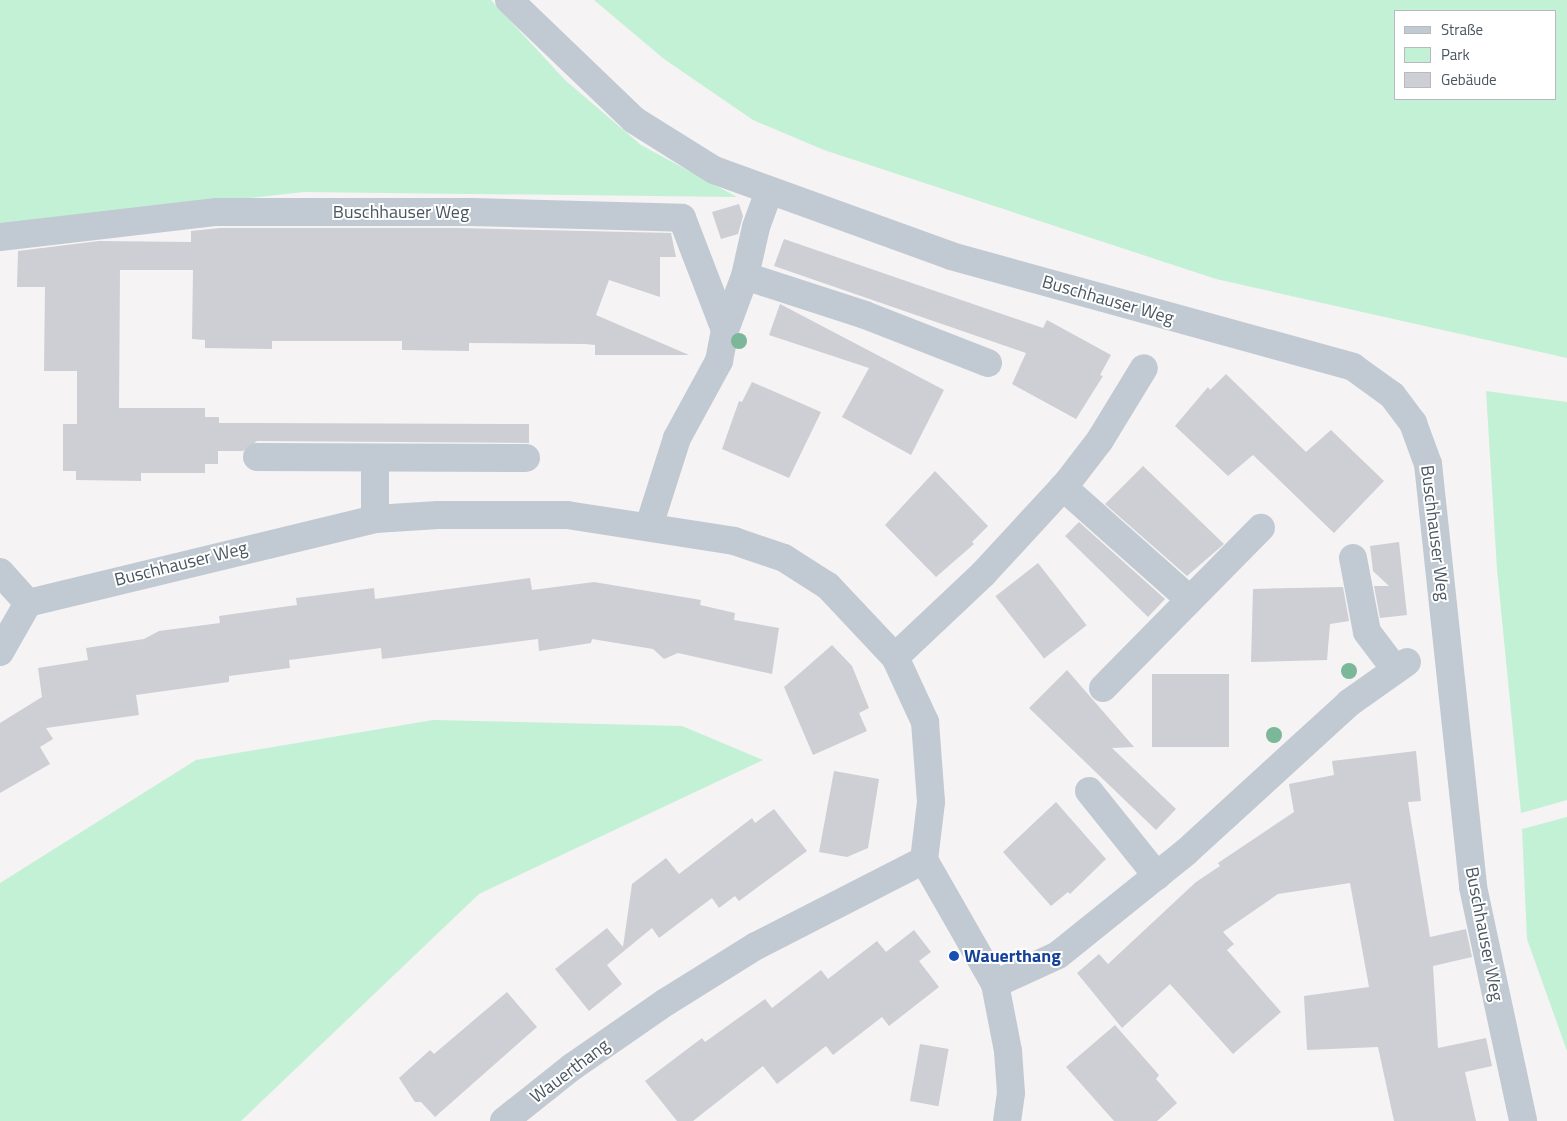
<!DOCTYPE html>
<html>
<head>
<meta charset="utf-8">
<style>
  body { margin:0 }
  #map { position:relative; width:1567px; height:1121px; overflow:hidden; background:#f5f3f3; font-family:"Titillium Web",sans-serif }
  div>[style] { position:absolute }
  .green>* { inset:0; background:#c3f1d5 }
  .building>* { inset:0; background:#cdcfd5; transform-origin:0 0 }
  .minor>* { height:28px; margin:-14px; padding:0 14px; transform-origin:14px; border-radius:14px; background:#c1cad2 }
  .trees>* { width:16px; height:16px; margin:-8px; border-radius:50%; background:#7bb799 }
  .dots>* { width:14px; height:14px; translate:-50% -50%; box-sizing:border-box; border:2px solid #fff; border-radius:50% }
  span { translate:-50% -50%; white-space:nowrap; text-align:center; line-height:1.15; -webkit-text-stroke:4px #fff; paint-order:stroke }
  .street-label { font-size:18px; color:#4a5661 }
  .transit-label { font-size:18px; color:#164399; font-weight:700 }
  .left { translate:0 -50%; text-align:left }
  .legend { position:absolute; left:1394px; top:10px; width:162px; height:90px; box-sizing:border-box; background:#fff; border:1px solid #b7bbc0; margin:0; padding:6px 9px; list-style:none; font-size:15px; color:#4a5661 }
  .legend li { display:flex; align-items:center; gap:10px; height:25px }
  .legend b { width:25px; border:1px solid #b7bbc0 }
</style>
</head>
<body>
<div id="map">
  <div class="green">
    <div style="clip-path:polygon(0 0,491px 0,565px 80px,641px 145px,737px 197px,304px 192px,0 225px)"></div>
    <div style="clip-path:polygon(evenodd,594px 0,1567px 0,1567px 358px,1216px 279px,824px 150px,753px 120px,664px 59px,594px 0,1396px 11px,1556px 11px,1556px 99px,1396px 99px,1396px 11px)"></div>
    <div style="clip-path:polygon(1486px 391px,1567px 402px,1567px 800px,1521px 813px,1497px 569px)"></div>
    <div style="clip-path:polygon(433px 720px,682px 726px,763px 760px,479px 894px,241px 1121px,0 1121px,0 883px,196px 760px)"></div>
    <div style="clip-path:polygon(1567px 817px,1567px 1051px,1527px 939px,1522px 829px)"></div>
  </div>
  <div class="building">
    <div style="clip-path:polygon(739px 204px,743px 216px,738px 234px,721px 239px,712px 212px)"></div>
    <div style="clip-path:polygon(220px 228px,455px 228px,671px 233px,676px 257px,660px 257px,660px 297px,609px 280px,596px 315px,689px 355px,595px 355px,595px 345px,585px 344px,469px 343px,469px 351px,402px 350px,402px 341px,272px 341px,272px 349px,205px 348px,205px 340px,192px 339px,193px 270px,120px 270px,119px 408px,205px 408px,205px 417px,219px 417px,219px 423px,529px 424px,529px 443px,257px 441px,243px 451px,218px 451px,218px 464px,205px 464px,205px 473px,141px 473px,141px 481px,76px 480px,76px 471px,63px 471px,63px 424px,77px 424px,77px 371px,44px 371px,45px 287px,17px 287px,18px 251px,99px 241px,191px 242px,191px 231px)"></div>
    <div style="clip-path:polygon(784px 239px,1043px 328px,1047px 320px,1111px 355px,1100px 375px,1103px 376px,1076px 419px,1012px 384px,1026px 353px,774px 266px)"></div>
    <div style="clip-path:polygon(780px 304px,944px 390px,911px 455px,842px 417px,869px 368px,769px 335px)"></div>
    <div style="clip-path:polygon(1226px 374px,1306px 452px,1331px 430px,1384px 481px,1334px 533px,1253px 455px,1228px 476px,1175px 426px,1208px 387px,1210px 390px)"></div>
    <div style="clip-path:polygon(752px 382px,821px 412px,789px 478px,722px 449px,739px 401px,742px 402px)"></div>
    <div style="clip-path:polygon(1143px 466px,1224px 544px,1187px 576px,1105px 504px)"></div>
    <div style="clip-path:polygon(935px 471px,988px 526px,972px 542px,974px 544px,936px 577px,885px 525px)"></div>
    <div style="clip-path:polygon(1079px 522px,1165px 599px,1148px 617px,1065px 536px)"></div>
    <div style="clip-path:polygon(1399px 542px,1407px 615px,1380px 618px,1374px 586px,1389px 586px,1373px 571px,1370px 546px)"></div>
    <div style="left:1038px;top:563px;width:79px;height:54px;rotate:52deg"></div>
    <div style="clip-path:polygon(530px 578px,532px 590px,594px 582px,701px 600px,700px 605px,735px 613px,734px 620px,779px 628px,772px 674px,678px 653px,664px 659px,653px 649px,592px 639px,591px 643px,539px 651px,538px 639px,382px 659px,381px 648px,289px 660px,290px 668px,229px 676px,229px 682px,136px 695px,139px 715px,46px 728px,53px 739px,40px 747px,50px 764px,0 793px,0 723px,42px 697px,38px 668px,88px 660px,86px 648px,144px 639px,159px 631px,220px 623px,219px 616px,297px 605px,296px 598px,374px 588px,375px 599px)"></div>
    <div style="clip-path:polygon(1343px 587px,1349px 621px,1330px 624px,1327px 660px,1251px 662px,1253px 589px)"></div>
    <div style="clip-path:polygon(832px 645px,852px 666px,869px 708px,859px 713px,867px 731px,813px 755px,784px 687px)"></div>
    <div style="clip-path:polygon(1067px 670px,1134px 747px,1112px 748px,1176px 809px,1156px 830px,1029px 708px)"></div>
    <div style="left:1152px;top:674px;width:77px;height:73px"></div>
    <div style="clip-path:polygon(1416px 751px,1421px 801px,1408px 802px,1430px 937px,1466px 929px,1472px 957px,1433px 966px,1438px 1048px,1486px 1038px,1492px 1066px,1465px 1072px,1476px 1121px,1394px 1121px,1378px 1047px,1307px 1050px,1304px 996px,1369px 987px,1350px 883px,1278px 894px,1223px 932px,1234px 944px,1227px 950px,1281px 1012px,1233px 1054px,1170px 984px,1122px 1028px,1077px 973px,1099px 954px,1108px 964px,1196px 882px,1220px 866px,1218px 863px,1294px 812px,1289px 784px,1334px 775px,1332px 761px)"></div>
    <div style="clip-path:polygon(834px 771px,879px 779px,868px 848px,847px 857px,819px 852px)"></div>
    <div style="clip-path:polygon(1056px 802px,1106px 859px,1070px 894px,1068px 892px,1051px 906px,1003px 852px)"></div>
    <div style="clip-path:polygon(774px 809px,807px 851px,739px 901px,735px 896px,719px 908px,712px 898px,659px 938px,652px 928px,607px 965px,622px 984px,589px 1011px,555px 969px,607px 928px,623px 947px,632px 884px,666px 858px,679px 874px,752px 818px,755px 823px)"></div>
    <div style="clip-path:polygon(914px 930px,931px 952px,919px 961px,939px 987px,889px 1026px,882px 1017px,833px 1055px,826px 1046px,777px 1084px,763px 1066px,693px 1121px,677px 1121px,645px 1081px,702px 1038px,705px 1042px,765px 999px,772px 1008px,821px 970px,828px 979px,877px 941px,886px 952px)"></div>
    <div style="clip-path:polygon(507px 992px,537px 1027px,435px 1117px,421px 1102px,415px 1102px,399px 1078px,430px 1050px,434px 1054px)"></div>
    <div style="clip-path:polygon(1115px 1025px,1159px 1075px,1156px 1079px,1177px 1103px,1157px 1121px,1114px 1121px,1066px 1067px)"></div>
    <div style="left:920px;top:1044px;width:29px;height:58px;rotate:10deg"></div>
  </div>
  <div class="minor">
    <div style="left:509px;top:0;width:173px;rotate:43.8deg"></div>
    <div style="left:634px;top:120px;width:94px;rotate:32deg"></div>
    <div style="left:714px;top:170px;width:252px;rotate:19.9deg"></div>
    <div style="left:951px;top:256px;width:417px;rotate:15.4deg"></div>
    <div style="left:1353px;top:367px;width:48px;rotate:35.7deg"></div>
    <div style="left:1392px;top:395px;width:35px;rotate:53deg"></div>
    <div style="left:1413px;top:423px;width:44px;rotate:69.9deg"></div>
    <div style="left:1428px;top:464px;width:425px;rotate:83.9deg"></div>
    <div style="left:1473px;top:887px;width:239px;rotate:77.9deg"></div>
    <div style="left:0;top:237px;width:218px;rotate:-6.6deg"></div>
    <div style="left:217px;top:212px;width:255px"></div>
    <div style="left:472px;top:212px;width:210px;rotate:1.6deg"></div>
    <div style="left:682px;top:218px;width:120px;rotate:69deg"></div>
    <div style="left:745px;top:276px;width:126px;rotate:18deg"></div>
    <div style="left:865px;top:315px;width:132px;rotate:21.3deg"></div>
    <div style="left:257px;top:457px;width:269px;rotate:0.2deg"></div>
    <div style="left:375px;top:460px;width:59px;rotate:90deg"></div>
    <div style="left:1063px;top:487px;width:169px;rotate:41.6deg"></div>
    <div style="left:649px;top:526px;width:92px;rotate:-72.3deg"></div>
    <div style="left:677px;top:438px;width:88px;rotate:-61.4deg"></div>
    <div style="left:719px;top:361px;width:32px;rotate:-79deg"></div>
    <div style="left:725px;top:330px;width:58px;rotate:-69.7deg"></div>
    <div style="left:745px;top:276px;width:50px;rotate:-77.3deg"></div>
    <div style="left:756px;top:227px;width:38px;rotate:-70deg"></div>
    <div style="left:1353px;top:558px;width:75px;rotate:79.3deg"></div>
    <div style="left:1367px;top:632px;width:46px;rotate:52.9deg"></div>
    <div style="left:0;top:572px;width:42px;rotate:47.9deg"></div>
    <div style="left:28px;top:603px;width:357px;rotate:-13.6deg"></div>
    <div style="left:375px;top:519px;width:63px;rotate:-3.6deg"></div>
    <div style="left:438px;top:515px;width:129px"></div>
    <div style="left:567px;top:515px;width:169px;rotate:8.8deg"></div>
    <div style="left:734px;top:541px;width:53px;rotate:18.8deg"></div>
    <div style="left:784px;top:558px;width:52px;rotate:32.5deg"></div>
    <div style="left:828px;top:586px;width:98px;rotate:46.7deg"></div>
    <div style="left:895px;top:657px;width:72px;rotate:65.2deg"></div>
    <div style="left:925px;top:722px;width:80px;rotate:85.7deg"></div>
    <div style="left:931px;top:802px;width:58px;rotate:96.9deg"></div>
    <div style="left:924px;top:860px;width:143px;rotate:60.2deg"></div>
    <div style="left:995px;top:984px;width:68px;rotate:79deg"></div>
    <div style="left:1008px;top:1051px;width:42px;rotate:85.9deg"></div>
    <div style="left:1011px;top:1093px;width:28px;rotate:98deg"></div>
    <div style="left:0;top:652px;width:56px;rotate:-60.3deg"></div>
    <div style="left:895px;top:657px;width:121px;rotate:-43.3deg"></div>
    <div style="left:983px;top:574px;width:124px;rotate:-47.3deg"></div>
    <div style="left:1067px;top:483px;width:54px;rotate:-52.5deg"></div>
    <div style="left:1100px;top:440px;width:84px;rotate:-58.6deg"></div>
    <div style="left:1103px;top:688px;width:225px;rotate:-45.4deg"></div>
    <div style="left:1089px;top:791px;width:109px;rotate:51.3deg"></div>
    <div style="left:995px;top:984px;width:69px;rotate:-24.7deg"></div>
    <div style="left:1058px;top:955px;width:164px;rotate:-38.8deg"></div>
    <div style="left:1186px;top:852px;width:221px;rotate:-42.4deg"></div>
    <div style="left:1349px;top:703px;width:71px;rotate:-35.3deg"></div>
    <div style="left:504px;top:1121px;width:87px;rotate:-38.5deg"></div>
    <div style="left:572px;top:1067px;width:114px;rotate:-34.7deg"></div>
    <div style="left:666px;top:1002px;width:106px;rotate:-31.9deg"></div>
    <div style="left:756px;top:946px;width:189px;rotate:-27.1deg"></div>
  </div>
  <div class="trees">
    <div style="left:739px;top:341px"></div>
    <div style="left:1349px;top:671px"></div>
    <div style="left:1274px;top:735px"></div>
  </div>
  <div class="dots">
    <div style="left:954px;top:956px;background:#1a4fb4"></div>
  </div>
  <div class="street-label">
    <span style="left:401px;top:212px">Buschhauser Weg</span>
    <span style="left:1108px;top:300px;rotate:16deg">Buschhauser Weg</span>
    <span style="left:1435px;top:533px;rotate:83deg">Buschhauser Weg</span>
    <span style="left:181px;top:564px;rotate:-14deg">Buschhauser Weg</span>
    <span style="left:1484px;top:934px;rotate:79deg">Buschhauser Weg</span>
    <span style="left:570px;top:1071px;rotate:-37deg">Wauerthang</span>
  </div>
  <div class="transit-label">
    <span class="left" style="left:964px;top:956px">Wauerthang</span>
  </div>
  <ul class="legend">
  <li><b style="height:6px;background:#c1cad2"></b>Straße</li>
  <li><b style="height:14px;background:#c3f1d5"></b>Park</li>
  <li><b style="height:14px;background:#cdcfd5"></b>Gebäude</li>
  </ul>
</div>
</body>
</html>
